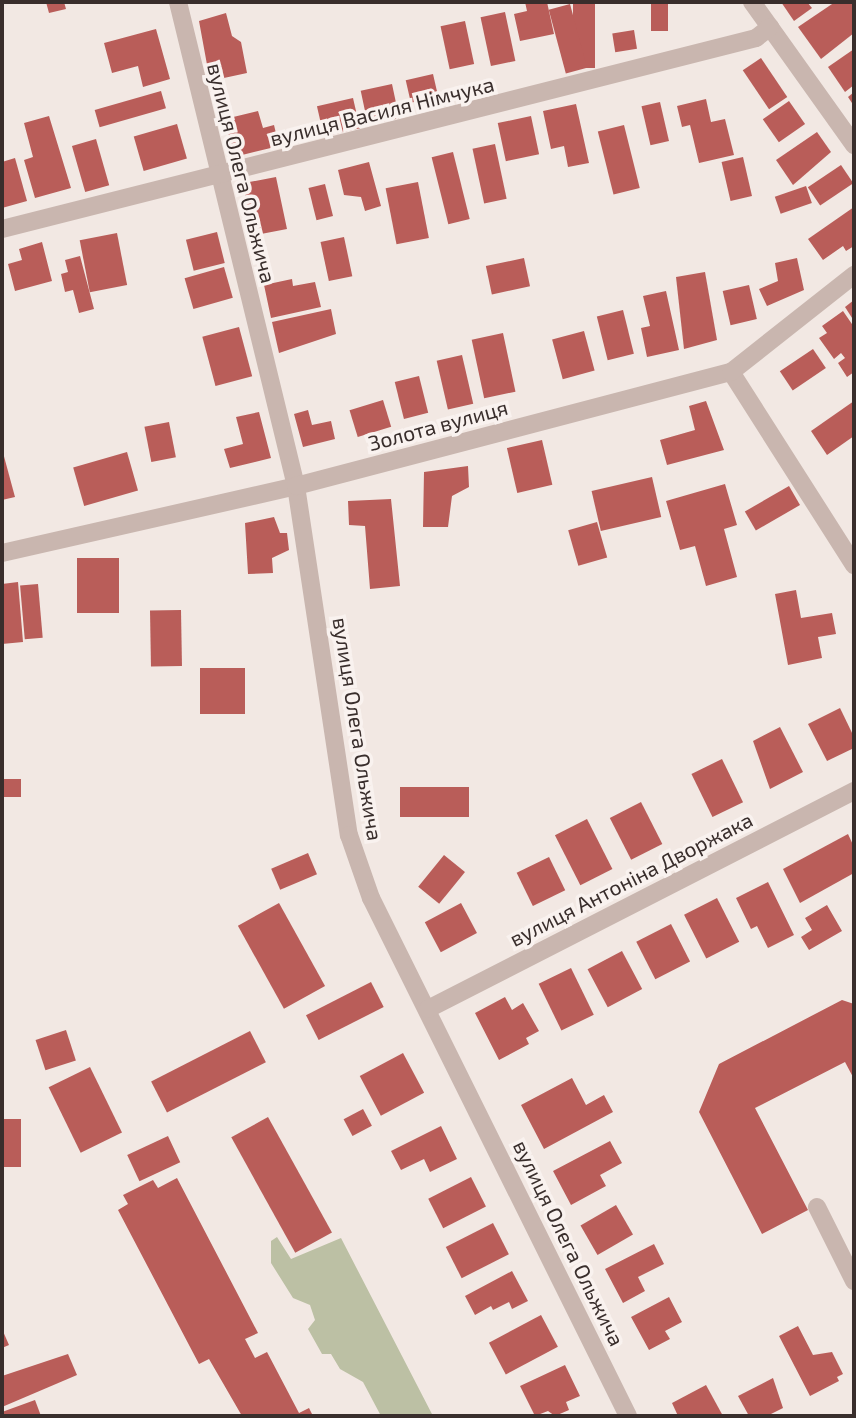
<!DOCTYPE html>
<html>
<head>
<meta charset="utf-8">
<style>
  body { margin:0 }
  #map { position:relative; width:856px; height:1418px; overflow:hidden; background:#f2e8e3; font-family:"Exo 2",sans-serif }
  div>[style] { position:absolute }
  .green>* { inset:0; background:#bcc0a4 }
  .building>* { inset:0; background:#b95d59; transform-origin:0 0 }
  .minor>* { height:18px; margin:-9px; padding:0 9px; transform-origin:9px; border-radius:9px; background:#c9b6af }
  span { translate:-50% -50%; white-space:nowrap; text-align:center; line-height:1.15; -webkit-text-stroke:7px #f9f2ef; paint-order:stroke }
  .street-label { font-size:21px; color:#392e2c }
  .frame { position:absolute; inset:0; border:4px solid #392e2c; pointer-events:none }
</style>
</head>
<body>
<div id="map">
  <div class="green">
    <div style="clip-path:polygon(277px 1237px,291px 1259px,341px 1238px,433px 1416px,381px 1416px,363px 1382px,340px 1369px,331px 1354px,322px 1354px,308px 1329px,315px 1320px,310px 1305px,293px 1298px,271px 1263px,271px 1241px)"></div>
  </div>
  <div class="building">
    <div style="clip-path:polygon(46px 2px,64px 2px,66px 9px,49px 13px)"></div>
    <div style="clip-path:polygon(525px 2px,547px 2px,554px 34px,520px 41px,514px 14px,527px 11px)"></div>
    <div style="left:573px;top:2px;width:22px;height:66px"></div>
    <div style="left:651px;top:2px;width:17px;height:29px"></div>
    <div style="clip-path:polygon(781px 2px,807px 2px,812px 8px,794px 21px)"></div>
    <div style="clip-path:polygon(835px 2px,854px 2px,854px 33px,821px 59px,798px 27px)"></div>
    <div style="left:570px;top:4px;width:66px;height:22px;rotate:75deg"></div>
    <div style="left:505px;top:12px;width:50px;height:25px;rotate:78deg"></div>
    <div style="clip-path:polygon(226px 13px,232px 36px,241px 42px,247px 73px,210px 81px,199px 21px)"></div>
    <div style="left:465px;top:21px;width:44px;height:25px;rotate:78deg"></div>
    <div style="clip-path:polygon(156px 29px,170px 79px,143px 87px,138px 66px,112px 73px,104px 43px)"></div>
    <div style="left:634px;top:30px;width:19px;height:22px;rotate:81deg"></div>
    <div style="clip-path:polygon(854px 49px,854px 85px,845px 92px,828px 67px)"></div>
    <div style="left:761px;top:58px;width:47px;height:22px;rotate:56deg"></div>
    <div style="left:433px;top:74px;width:23px;height:28px;rotate:77deg"></div>
    <div style="left:392px;top:84px;width:35px;height:32px;rotate:78deg"></div>
    <div style="left:161px;top:91px;width:18px;height:69px;rotate:74deg"></div>
    <div style="clip-path:polygon(854px 92px,854px 106px,848px 97px)"></div>
    <div style="left:353px;top:98px;width:31px;height:37px;rotate:77deg"></div>
    <div style="clip-path:polygon(706px 99px,711px 122px,725px 119px,734px 155px,699px 163px,690px 125px,682px 127px,677px 106px)"></div>
    <div style="left:789px;top:101px;width:28px;height:32px;rotate:55deg"></div>
    <div style="left:660px;top:102px;width:40px;height:19px;rotate:77deg"></div>
    <div style="clip-path:polygon(576px 104px,589px 163px,568px 167px,564px 146px,551px 149px,543px 111px)"></div>
    <div style="clip-path:polygon(258px 111px,263px 128px,274px 125px,279px 146px,234px 157px,225px 119px)"></div>
    <div style="clip-path:polygon(49px 116px,71px 188px,35px 198px,24px 160px,33px 157px,24px 123px)"></div>
    <div style="left:531px;top:116px;width:39px;height:34px;rotate:78deg"></div>
    <div style="left:177px;top:124px;width:36px;height:45px;rotate:74deg"></div>
    <div style="left:624px;top:125px;width:65px;height:27px;rotate:76deg"></div>
    <div style="clip-path:polygon(817px 132px,831px 152px,793px 185px,776px 160px)"></div>
    <div style="left:96px;top:139px;width:48px;height:25px;rotate:74deg"></div>
    <div style="left:495px;top:144px;width:56px;height:23px;rotate:78deg"></div>
    <div style="left:453px;top:152px;width:69px;height:22px;rotate:76deg"></div>
    <div style="left:743px;top:157px;width:40px;height:22px;rotate:77deg"></div>
    <div style="clip-path:polygon(15px 158px,27px 201px,2px 208px,2px 162px)"></div>
    <div style="clip-path:polygon(369px 162px,381px 206px,365px 211px,361px 197px,344px 195px,338px 170px)"></div>
    <div style="left:841px;top:165px;width:22px;height:40px;rotate:56deg"></div>
    <div style="clip-path:polygon(276px 177px,287px 229px,261px 234px,259px 225px,249px 227px,244px 183px)"></div>
    <div style="left:418px;top:182px;width:57px;height:33px;rotate:79deg"></div>
    <div style="left:325px;top:184px;width:33px;height:17px;rotate:76deg"></div>
    <div style="left:806px;top:186px;width:18px;height:33px;rotate:71deg"></div>
    <div style="clip-path:polygon(854px 207px,854px 246px,846px 251px,843px 246px,823px 260px,808px 239px)"></div>
    <div style="left:217px;top:232px;width:32px;height:32px;rotate:76deg"></div>
    <div style="left:117px;top:233px;width:53px;height:38px;rotate:79deg"></div>
    <div style="left:344px;top:237px;width:40px;height:24px;rotate:78deg"></div>
    <div style="clip-path:polygon(42px 242px,52px 281px,15px 291px,8px 264px,22px 260px,19px 249px)"></div>
    <div style="clip-path:polygon(80px 256px,94px 309px,79px 313px,73px 290px,65px 292px,61px 274px,68px 272px,65px 260px)"></div>
    <div style="left:524px;top:258px;width:29px;height:39px;rotate:78deg"></div>
    <div style="clip-path:polygon(797px 258px,804px 290px,767px 306px,759px 289px,778px 281px,775px 263px)"></div>
    <div style="left:224px;top:267px;width:32px;height:41px;rotate:74deg"></div>
    <div style="clip-path:polygon(705px 272px,717px 340px,684px 349px,676px 277px)"></div>
    <div style="clip-path:polygon(292px 279px,293px 286px,315px 282px,321px 307px,271px 318px,264px 285px)"></div>
    <div style="left:749px;top:285px;width:35px;height:27px;rotate:77deg"></div>
    <div style="clip-path:polygon(666px 291px,679px 350px,647px 357px,641px 328px,650px 326px,643px 296px)"></div>
    <div style="clip-path:polygon(854px 300px,854px 321px,845px 307px)"></div>
    <div style="clip-path:polygon(331px 309px,336px 334px,279px 353px,272px 322px)"></div>
    <div style="left:623px;top:310px;width:45px;height:27px;rotate:76deg"></div>
    <div style="clip-path:polygon(843px 311px,854px 327px,854px 372px,847px 377px,838px 363px,845px 358px,841px 353px,834px 359px,819px 338px,827px 333px,822px 326px)"></div>
    <div style="left:239px;top:327px;width:51px;height:38px;rotate:75deg"></div>
    <div style="left:584px;top:331px;width:41px;height:33px;rotate:75deg"></div>
    <div style="left:503px;top:333px;width:60px;height:32px;rotate:78deg"></div>
    <div style="left:813px;top:349px;width:23px;height:40px;rotate:56deg"></div>
    <div style="left:462px;top:355px;width:50px;height:26px;rotate:77deg"></div>
    <div style="left:419px;top:376px;width:38px;height:25px;rotate:76deg"></div>
    <div style="left:383px;top:400px;width:28px;height:35px;rotate:73deg"></div>
    <div style="clip-path:polygon(706px 401px,724px 450px,667px 465px,660px 440px,695px 430px,689px 406px)"></div>
    <div style="clip-path:polygon(854px 401px,854px 436px,827px 455px,811px 431px)"></div>
    <div style="clip-path:polygon(308px 410px,312px 425px,331px 421px,335px 439px,303px 447px,294px 414px)"></div>
    <div style="clip-path:polygon(259px 412px,271px 458px,230px 468px,224px 449px,243px 444px,236px 417px)"></div>
    <div style="left:169px;top:422px;width:36px;height:25px;rotate:79deg"></div>
    <div style="left:542px;top:440px;width:46px;height:36px;rotate:77deg"></div>
    <div style="clip-path:polygon(2px 449px,15px 497px,2px 500px)"></div>
    <div style="left:127px;top:452px;width:40px;height:56px;rotate:74deg"></div>
    <div style="clip-path:polygon(468px 466px,469px 487px,452px 496px,448px 527px,423px 527px,424px 472px)"></div>
    <div style="left:652px;top:477px;width:41px;height:62px;rotate:77deg"></div>
    <div style="clip-path:polygon(725px 484px,737px 525px,724px 529px,737px 577px,706px 586px,695px 546px,680px 550px,666px 501px)"></div>
    <div style="left:789px;top:486px;width:22px;height:51px;rotate:60deg"></div>
    <div style="clip-path:polygon(391px 499px,400px 586px,370px 589px,365px 526px,349px 525px,348px 501px)"></div>
    <div style="clip-path:polygon(274px 517px,280px 533px,287px 533px,289px 550px,272px 558px,273px 573px,248px 574px,245px 523px)"></div>
    <div style="left:597px;top:522px;width:37px;height:30px;rotate:74deg"></div>
    <div style="left:77px;top:558px;width:42px;height:55px"></div>
    <div style="clip-path:polygon(18px 582px,23px 642px,2px 644px,2px 584px)"></div>
    <div style="left:38px;top:584px;width:54px;height:18px;rotate:85deg"></div>
    <div style="clip-path:polygon(796px 590px,801px 618px,832px 613px,836px 634px,818px 637px,822px 658px,788px 665px,775px 594px)"></div>
    <div style="left:181px;top:610px;width:56px;height:31px;rotate:89deg"></div>
    <div style="left:200px;top:668px;width:45px;height:46px"></div>
    <div style="clip-path:polygon(840px 708px,854px 737px,854px 748px,827px 761px,808px 724px)"></div>
    <div style="clip-path:polygon(780px 727px,803px 772px,770px 789px,753px 741px)"></div>
    <div style="left:722px;top:759px;width:48px;height:34px;rotate:64deg"></div>
    <div style="left:3px;top:779px;width:18px;height:18px"></div>
    <div style="left:400px;top:787px;width:69px;height:30px"></div>
    <div style="left:641px;top:802px;width:47px;height:35px;rotate:63deg"></div>
    <div style="left:587px;top:819px;width:56px;height:36px;rotate:63deg"></div>
    <div style="clip-path:polygon(848px 834px,854px 847px,854px 873px,800px 903px,783px 869px)"></div>
    <div style="left:308px;top:853px;width:23px;height:40px;rotate:67deg"></div>
    <div style="left:444px;top:855px;width:27px;height:41px;rotate:39deg"></div>
    <div style="left:549px;top:857px;width:37px;height:36px;rotate:64deg"></div>
    <div style="clip-path:polygon(768px 882px,794px 935px,768px 948px,757px 926px,751px 929px,736px 898px)"></div>
    <div style="left:717px;top:898px;width:49px;height:37px;rotate:63deg"></div>
    <div style="left:279px;top:903px;width:95px;height:47px;rotate:61deg"></div>
    <div style="left:461px;top:903px;width:34px;height:41px;rotate:62deg"></div>
    <div style="clip-path:polygon(827px 905px,842px 931px,809px 950px,801px 937px,812px 930px,805px 918px)"></div>
    <div style="left:671px;top:924px;width:42px;height:39px;rotate:63deg"></div>
    <div style="left:622px;top:951px;width:43px;height:39px;rotate:62deg"></div>
    <div style="left:571px;top:968px;width:52px;height:36px;rotate:64deg"></div>
    <div style="left:371px;top:982px;width:28px;height:73px;rotate:63deg"></div>
    <div style="clip-path:polygon(505px 997px,512px 1010px,523px 1003px,539px 1031px,526px 1038px,529px 1044px,499px 1060px,475px 1013px)"></div>
    <div style="clip-path:polygon(842px 1000px,854px 1004px,854px 1079px,845px 1062px,755px 1108px,808px 1210px,762px 1234px,699px 1112px,719px 1064px)"></div>
    <div style="left:66px;top:1030px;width:32px;height:32px;rotate:72deg"></div>
    <div style="left:250px;top:1031px;width:35px;height:111px;rotate:63deg"></div>
    <div style="left:403px;top:1053px;width:45px;height:49px;rotate:62deg"></div>
    <div style="left:90px;top:1067px;width:73px;height:46px;rotate:64deg"></div>
    <div style="clip-path:polygon(572px 1078px,586px 1105px,604px 1095px,613px 1112px,544px 1149px,521px 1105px)"></div>
    <div style="left:363px;top:1109px;width:19px;height:22px;rotate:62deg"></div>
    <div style="left:268px;top:1117px;width:132px;height:42px;rotate:61deg"></div>
    <div style="left:2px;top:1119px;width:19px;height:48px"></div>
    <div style="clip-path:polygon(441px 1126px,457px 1159px,430px 1172px,424px 1159px,401px 1170px,391px 1151px)"></div>
    <div style="left:168px;top:1136px;width:29px;height:45px;rotate:65deg"></div>
    <div style="clip-path:polygon(610px 1141px,622px 1163px,600px 1175px,606px 1186px,571px 1205px,553px 1171px)"></div>
    <div style="left:471px;top:1177px;width:33px;height:48px;rotate:63deg"></div>
    <div style="clip-path:polygon(177px 1178px,258px 1333px,245px 1339px,255px 1358px,267px 1352px,299px 1413px,309px 1408px,313px 1416px,242px 1416px,209px 1359px,199px 1364px,118px 1210px,128px 1204px,123px 1195px,153px 1180px,158px 1188px)"></div>
    <div style="left:616px;top:1205px;width:34px;height:41px;rotate:60deg"></div>
    <div style="left:493px;top:1223px;width:35px;height:53px;rotate:63deg"></div>
    <div style="clip-path:polygon(654px 1244px,664px 1264px,638px 1277px,645px 1291px,623px 1303px,605px 1269px)"></div>
    <div style="clip-path:polygon(512px 1271px,528px 1301px,512px 1309px,509px 1302px,493px 1310px,491px 1306px,475px 1315px,465px 1296px)"></div>
    <div style="clip-path:polygon(669px 1297px,682px 1322px,665px 1331px,670px 1339px,649px 1350px,631px 1317px)"></div>
    <div style="left:541px;top:1315px;width:36px;height:59px;rotate:62deg"></div>
    <div style="clip-path:polygon(798px 1326px,813px 1355px,832px 1352px,843px 1374px,837px 1377px,839px 1381px,810px 1396px,779px 1336px)"></div>
    <div style="clip-path:polygon(2px 1329px,9px 1345px,2px 1348px)"></div>
    <div style="clip-path:polygon(68px 1354px,77px 1375px,2px 1407px,2px 1376px)"></div>
    <div style="clip-path:polygon(565px 1365px,580px 1396px,566px 1402px,569px 1410px,555px 1416px,548px 1411px,535px 1416px,520px 1386px)"></div>
    <div style="clip-path:polygon(773px 1378px,783px 1408px,767px 1416px,749px 1416px,738px 1396px)"></div>
    <div style="clip-path:polygon(706px 1385px,723px 1416px,678px 1416px,672px 1403px)"></div>
    <div style="clip-path:polygon(35px 1400px,41px 1416px,2px 1416px,2px 1412px)"></div>
  </div>
  <div class="minor">
    <div style="left:178px;top:2px;width:498px;rotate:76.3deg"></div>
    <div style="left:296px;top:486px;width:353px;rotate:81.4deg"></div>
    <div style="left:349px;top:835px;width:67px;rotate:70.8deg"></div>
    <div style="left:371px;top:898px;width:578px;rotate:63.61deg"></div>
    <div style="left:752px;top:2px;width:176px;rotate:54.5deg"></div>
    <div style="left:2px;top:229px;width:778px;rotate:-14.21deg"></div>
    <div style="left:756px;top:38px;width:18px;rotate:-38deg"></div>
    <div style="left:731px;top:372px;width:229px;rotate:57.5deg"></div>
    <div style="left:2px;top:553px;width:302px;rotate:-12.8deg"></div>
    <div style="left:296px;top:486px;width:450px;rotate:-14.7deg"></div>
    <div style="left:731px;top:372px;width:157px;rotate:-38.3deg"></div>
    <div style="left:428px;top:1009px;width:479px;rotate:-27.1deg"></div>
    <div style="left:817px;top:1207px;width:83px;rotate:63.4deg"></div>
  </div>
  <div class="street-label">
    <span style="left:382px;top:111px;rotate:-14deg">вулиця Василя Німчука</span>
    <span style="left:242px;top:173px;rotate:76deg">вулиця Олега Ольжича</span>
    <span style="left:438px;top:425px;rotate:-15deg">Золота вулиця</span>
    <span style="left:358px;top:729px;rotate:81deg">вулиця Олега Ольжича</span>
    <span style="left:631px;top:879px;rotate:-27deg">вулиця Антоніна Дворжака</span>
    <span style="left:569px;top:1243px;rotate:64deg">вулиця Олега Ольжича</span>
  </div>
  <div class="frame"></div>
</div>
</body>
</html>
